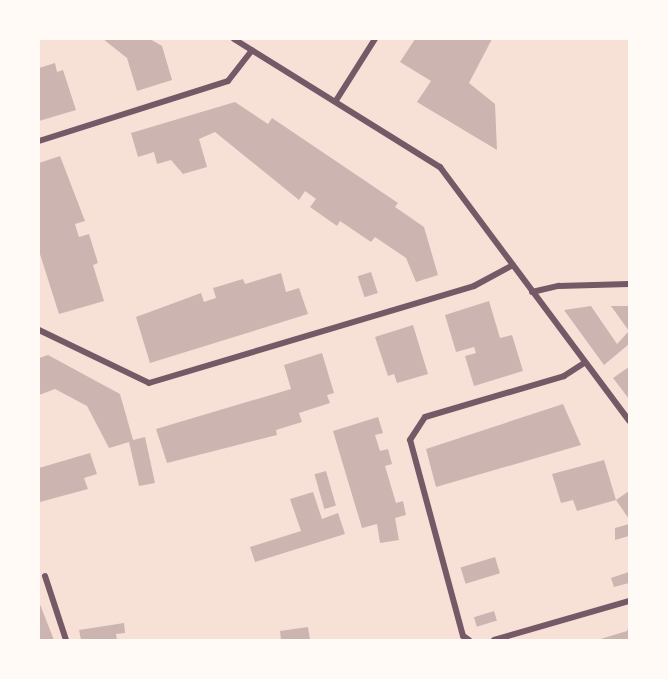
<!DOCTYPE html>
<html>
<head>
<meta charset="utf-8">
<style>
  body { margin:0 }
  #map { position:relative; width:668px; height:679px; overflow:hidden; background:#f7e1d7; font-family:"IBM Plex Sans",sans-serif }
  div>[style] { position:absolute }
  .building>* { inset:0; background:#ccb4b1; transform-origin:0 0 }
  .minor>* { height:6px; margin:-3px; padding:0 3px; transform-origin:3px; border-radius:3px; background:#755966 }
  span { translate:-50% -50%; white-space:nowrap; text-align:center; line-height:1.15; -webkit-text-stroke:6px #fffaf5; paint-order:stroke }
  .frame { position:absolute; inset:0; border:40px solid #fffaf5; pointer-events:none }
</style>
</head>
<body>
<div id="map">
  <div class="building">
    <div style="clip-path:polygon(103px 39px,150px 39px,162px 46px,172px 80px,137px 91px,127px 58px)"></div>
    <div style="clip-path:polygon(415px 39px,492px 39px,469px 83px,495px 104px,497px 150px,417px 102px,431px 81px,400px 62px)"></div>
    <div style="clip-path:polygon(55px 63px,57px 72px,63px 70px,76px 110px,39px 121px,39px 68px)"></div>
    <div style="clip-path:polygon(235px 102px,268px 124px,272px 118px,398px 203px,395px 207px,424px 227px,438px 275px,416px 282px,406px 258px,375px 237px,371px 242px,340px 221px,337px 226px,310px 207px,316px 199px,305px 191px,299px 200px,215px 132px,199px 139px,207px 167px,183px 174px,171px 160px,157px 164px,154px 152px,138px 157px,131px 133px)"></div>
    <div style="clip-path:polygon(60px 156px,85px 221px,75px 224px,79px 237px,89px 234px,98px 263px,93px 265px,104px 301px,59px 314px,39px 251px,39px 163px)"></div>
    <div style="left:371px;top:272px;width:22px;height:14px;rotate:72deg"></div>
    <div style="clip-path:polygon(281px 273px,286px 292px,299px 288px,308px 314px,150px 363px,136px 317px,201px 293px,204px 302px,216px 298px,213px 288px,243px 279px,245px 284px)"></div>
    <div style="clip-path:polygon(489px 301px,500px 338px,512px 335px,523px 371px,474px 386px,465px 356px,476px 353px,474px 347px,456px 352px,445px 315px)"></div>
    <div style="clip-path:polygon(591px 306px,617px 344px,629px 331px,611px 306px,629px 306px,629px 344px,604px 365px,564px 310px)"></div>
    <div style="clip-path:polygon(413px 325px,428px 374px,397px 383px,394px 374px,388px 376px,375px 337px)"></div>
    <div style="clip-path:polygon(322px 353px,334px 393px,327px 395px,330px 403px,299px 413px,302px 422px,276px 430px,277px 435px,167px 463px,156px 429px,291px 389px,284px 365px)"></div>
    <div style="clip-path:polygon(48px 355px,120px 394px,133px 440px,145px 437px,155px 483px,139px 486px,129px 442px,109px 448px,87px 406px,55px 389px,39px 395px,39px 358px)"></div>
    <div style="clip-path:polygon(629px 367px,629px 399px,613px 378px)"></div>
    <div style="clip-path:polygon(563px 404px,581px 445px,436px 487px,426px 449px)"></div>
    <div style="clip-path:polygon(378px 417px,383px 433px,375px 435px,380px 451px,388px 449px,392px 464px,385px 466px,396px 503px,403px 501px,406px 515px,395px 518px,399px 540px,380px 543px,377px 524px,362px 528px,333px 431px)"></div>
    <div style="clip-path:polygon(90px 453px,97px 474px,84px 478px,88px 489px,40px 502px,39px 468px)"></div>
    <div style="clip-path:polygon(604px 460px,616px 500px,577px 511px,573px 500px,561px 503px,552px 474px)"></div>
    <div style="left:326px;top:471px;width:36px;height:12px;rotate:74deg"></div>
    <div style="clip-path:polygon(629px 491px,629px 519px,616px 500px)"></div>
    <div style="clip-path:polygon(313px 492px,322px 519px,338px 513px,345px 534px,255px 562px,250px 547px,301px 531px,290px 499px)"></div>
    <div style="clip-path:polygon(629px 524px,629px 536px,615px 540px,615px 528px)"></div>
    <div style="left:495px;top:557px;width:17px;height:36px;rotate:73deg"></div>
    <div style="clip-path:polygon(629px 572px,629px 583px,614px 587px,611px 578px)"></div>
    <div style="clip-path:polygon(39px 602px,54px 640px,39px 640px)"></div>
    <div style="left:494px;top:611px;width:10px;height:21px;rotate:73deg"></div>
    <div style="clip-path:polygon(124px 623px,125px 633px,116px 634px,117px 640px,81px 640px,79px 630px)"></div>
    <div style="clip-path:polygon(629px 626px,629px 640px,597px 640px,627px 631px)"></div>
    <div style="clip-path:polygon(308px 627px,310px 640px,281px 640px,280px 631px)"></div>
  </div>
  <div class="minor">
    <div style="left:234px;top:39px;width:243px;rotate:31.9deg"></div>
    <div style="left:440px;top:167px;width:317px;rotate:53.3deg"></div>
    <div style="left:337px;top:99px;width:71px;rotate:-57.7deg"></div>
    <div style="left:39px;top:141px;width:198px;rotate:-17.6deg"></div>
    <div style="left:228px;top:81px;width:39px;rotate:-52deg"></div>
    <div style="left:532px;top:292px;width:28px;rotate:-13deg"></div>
    <div style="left:559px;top:286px;width:70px;rotate:-1.6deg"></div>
    <div style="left:39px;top:330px;width:122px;rotate:25.7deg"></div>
    <div style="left:149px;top:383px;width:339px;rotate:-16.6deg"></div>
    <div style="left:474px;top:286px;width:44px;rotate:-28.3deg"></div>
    <div style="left:45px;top:576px;width:67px;rotate:71.8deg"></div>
    <div style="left:469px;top:640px;width:7px;rotate:-146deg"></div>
    <div style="left:463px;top:636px;width:203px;rotate:-105.1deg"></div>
    <div style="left:410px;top:440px;width:27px;rotate:-57deg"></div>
    <div style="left:425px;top:417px;width:145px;rotate:-16.4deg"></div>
    <div style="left:564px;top:376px;width:24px;rotate:-33deg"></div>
    <div style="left:494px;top:640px;width:141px;rotate:-16.1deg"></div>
  </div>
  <div class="frame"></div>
</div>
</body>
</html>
